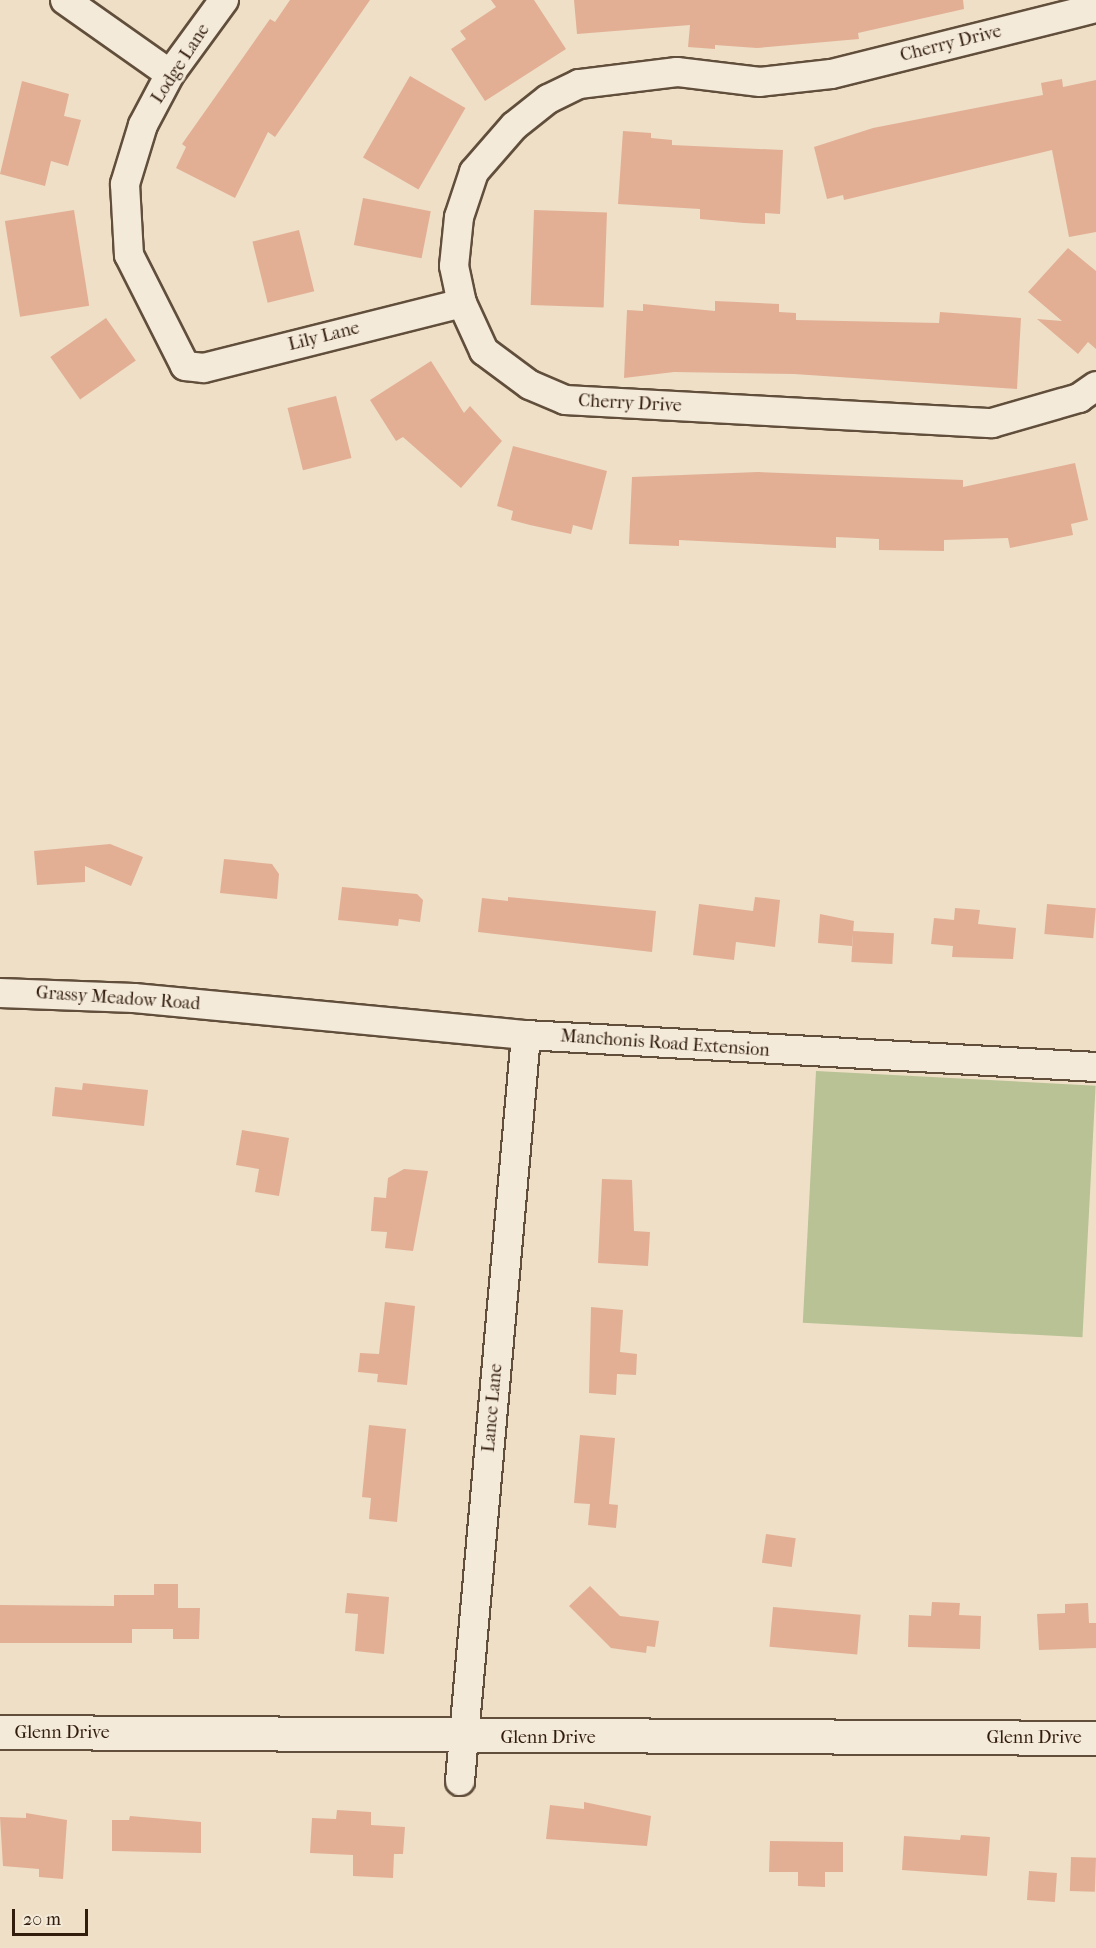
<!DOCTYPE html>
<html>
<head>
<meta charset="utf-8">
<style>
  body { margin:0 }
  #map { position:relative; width:1096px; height:1948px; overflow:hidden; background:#eedfc6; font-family:"IM FELL French Canon",serif }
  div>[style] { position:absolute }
  .green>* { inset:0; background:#b8c295; transform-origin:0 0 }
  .building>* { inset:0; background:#e2af95; transform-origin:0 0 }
  .roads { filter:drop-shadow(2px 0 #614e3b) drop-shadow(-2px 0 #614e3b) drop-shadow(0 2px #614e3b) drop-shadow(0 -2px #614e3b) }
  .minor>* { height:28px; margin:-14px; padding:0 14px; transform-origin:14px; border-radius:14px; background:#f4eada }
  .tertiary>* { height:33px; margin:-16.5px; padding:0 16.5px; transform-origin:16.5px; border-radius:16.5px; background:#f4eada }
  span { translate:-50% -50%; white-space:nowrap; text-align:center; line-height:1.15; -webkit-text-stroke:5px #f4eada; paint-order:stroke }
  .street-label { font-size:18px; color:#321d0d }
  .scale { position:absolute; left:12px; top:1909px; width:76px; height:27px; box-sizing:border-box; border:3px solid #321d0d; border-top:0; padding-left:8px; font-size:18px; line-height:21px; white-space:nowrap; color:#321d0d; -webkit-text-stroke:4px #f4eada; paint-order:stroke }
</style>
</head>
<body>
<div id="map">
  <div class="green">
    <div style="left:816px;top:1071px;width:280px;height:252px;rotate:3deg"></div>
  </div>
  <div class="building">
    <div style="clip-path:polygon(290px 0,370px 0,275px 137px,268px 132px,235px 198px,176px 168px,186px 147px,182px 144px,270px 19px,275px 22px)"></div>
    <div style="clip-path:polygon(491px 0,534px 0,566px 49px,485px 101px,451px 49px,466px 39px,460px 31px,496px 7px)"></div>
    <div style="clip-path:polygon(574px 0,963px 0,964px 9px,858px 33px,859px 39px,757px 48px,715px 45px,715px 49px,688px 47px,690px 25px,577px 34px)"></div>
    <div style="left:410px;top:76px;width:64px;height:94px;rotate:30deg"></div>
    <div style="clip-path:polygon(1062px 79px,1063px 87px,1096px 80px,1096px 232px,1069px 237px,1052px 150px,844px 200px,843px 195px,827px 199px,814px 147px,873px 128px,1043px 95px,1041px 83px)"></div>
    <div style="clip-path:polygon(22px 81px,69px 94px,64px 116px,81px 120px,68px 166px,51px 161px,45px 186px,0 174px)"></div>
    <div style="clip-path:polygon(623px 131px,651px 133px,651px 138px,672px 140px,672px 145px,783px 150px,780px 214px,765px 213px,765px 224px,744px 223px,700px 219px,700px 209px,618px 204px)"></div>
    <div style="left:363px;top:198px;width:69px;height:48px;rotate:11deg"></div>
    <div style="left:74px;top:210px;width:97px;height:70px;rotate:81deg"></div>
    <div style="left:534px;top:210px;width:73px;height:95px;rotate:2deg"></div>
    <div style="left:299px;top:230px;width:63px;height:48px;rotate:76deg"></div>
    <div style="clip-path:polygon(1068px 248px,1096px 271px,1096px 349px,1088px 342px,1078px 354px,1037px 319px,1062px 321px,1028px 292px)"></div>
    <div style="clip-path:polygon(715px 301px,779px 304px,779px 312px,796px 313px,796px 320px,939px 323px,940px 312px,1021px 318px,1017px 389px,794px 374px,674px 372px,624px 378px,627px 310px,643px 311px,643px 304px,715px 311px)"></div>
    <div style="left:106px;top:318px;width:52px;height:68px;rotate:55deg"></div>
    <div style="clip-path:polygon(431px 361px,464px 413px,470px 406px,502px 441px,461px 488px,403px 437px,396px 441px,370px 400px)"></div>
    <div style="left:336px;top:396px;width:64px;height:50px;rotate:76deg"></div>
    <div style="clip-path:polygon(513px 446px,607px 471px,592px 530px,573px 525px,571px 534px,530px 525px,511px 520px,513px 511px,497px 506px)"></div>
    <div style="clip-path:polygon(1075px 463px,1088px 520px,1071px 524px,1073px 535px,1010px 548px,1008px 538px,944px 540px,944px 551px,879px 550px,879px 539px,836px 537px,836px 548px,679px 540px,679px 546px,629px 544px,632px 477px,758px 472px,963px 480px,963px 487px)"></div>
    <div style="clip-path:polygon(110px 844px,143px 857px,131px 886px,85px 866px,85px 882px,37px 885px,34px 851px)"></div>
    <div style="clip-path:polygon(224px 859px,272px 864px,279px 874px,277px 899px,220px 893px)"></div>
    <div style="clip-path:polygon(342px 887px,417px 894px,423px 900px,420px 922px,399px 919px,398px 926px,338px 920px)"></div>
    <div style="clip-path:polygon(508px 897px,656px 911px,652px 952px,478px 932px,482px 898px,508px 901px)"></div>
    <div style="clip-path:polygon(755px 897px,780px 900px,775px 947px,736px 942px,734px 960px,693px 955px,699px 904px,753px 911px)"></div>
    <div style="left:1047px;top:904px;width:49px;height:30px;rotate:5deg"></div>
    <div style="clip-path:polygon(955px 908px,980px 910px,978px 924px,1016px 928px,1013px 959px,952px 957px,953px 946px,931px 944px,934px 918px,954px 920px)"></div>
    <div style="clip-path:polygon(820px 914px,854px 921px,852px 946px,818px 943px)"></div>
    <div style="left:853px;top:931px;width:41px;height:31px;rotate:3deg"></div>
    <div style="clip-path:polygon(83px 1083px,148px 1090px,144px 1126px,52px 1116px,55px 1087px,82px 1090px)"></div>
    <div style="clip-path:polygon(242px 1130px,289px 1138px,279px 1196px,255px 1192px,259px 1169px,236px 1165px)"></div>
    <div style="clip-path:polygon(404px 1169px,428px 1171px,413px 1251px,385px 1248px,387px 1232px,371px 1231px,374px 1197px,386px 1198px,388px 1178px)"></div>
    <div style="clip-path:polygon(602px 1179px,632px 1180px,634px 1231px,650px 1232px,648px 1266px,598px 1263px)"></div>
    <div style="clip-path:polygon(385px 1302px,415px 1306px,407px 1385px,377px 1382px,378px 1374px,358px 1372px,360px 1353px,379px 1354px)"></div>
    <div style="clip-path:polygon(591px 1307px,623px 1310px,620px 1352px,637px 1354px,636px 1375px,617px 1374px,616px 1395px,589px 1393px)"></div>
    <div style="clip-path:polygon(369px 1425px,406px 1429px,397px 1522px,369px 1519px,371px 1498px,362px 1497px)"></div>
    <div style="clip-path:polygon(580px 1435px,615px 1438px,609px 1504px,618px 1505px,616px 1528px,588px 1525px,590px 1504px,574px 1503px)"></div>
    <div style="left:766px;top:1534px;width:30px;height:29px;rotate:8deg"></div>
    <div style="clip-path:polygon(154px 1584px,178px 1584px,178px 1608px,200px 1608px,199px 1639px,173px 1639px,173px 1629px,132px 1629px,132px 1643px,0 1643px,0 1605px,114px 1606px,114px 1595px,154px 1595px)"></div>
    <div style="clip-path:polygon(590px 1586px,620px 1616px,659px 1621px,655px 1647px,647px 1646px,646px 1653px,611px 1648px,569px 1606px)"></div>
    <div style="clip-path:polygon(347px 1593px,389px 1597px,384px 1654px,355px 1651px,358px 1614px,345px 1613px)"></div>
    <div style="clip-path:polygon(932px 1602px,960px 1603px,959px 1615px,981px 1616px,980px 1649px,908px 1647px,909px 1615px,931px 1616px)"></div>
    <div style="clip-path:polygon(1088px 1603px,1089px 1623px,1096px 1623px,1096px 1648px,1039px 1650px,1037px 1614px,1065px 1613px,1065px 1604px)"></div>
    <div style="left:773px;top:1607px;width:88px;height:40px;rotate:5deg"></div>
    <div style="clip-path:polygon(584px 1802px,651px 1816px,647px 1846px,546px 1839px,550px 1805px,584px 1809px)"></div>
    <div style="clip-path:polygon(337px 1810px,371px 1812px,371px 1825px,405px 1827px,403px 1854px,394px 1854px,393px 1878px,353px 1876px,353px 1855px,310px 1853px,312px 1818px,336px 1819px)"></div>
    <div style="clip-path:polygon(26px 1813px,67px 1820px,63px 1879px,39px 1877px,39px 1869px,3px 1866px,0 1817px,26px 1818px)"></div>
    <div style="clip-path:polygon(130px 1816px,201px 1822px,201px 1853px,112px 1851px,112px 1820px,129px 1820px)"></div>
    <div style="clip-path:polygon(961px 1835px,990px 1837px,987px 1876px,902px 1870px,904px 1836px,960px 1840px)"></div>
    <div style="clip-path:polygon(770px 1841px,843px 1842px,843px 1872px,825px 1872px,825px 1887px,798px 1886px,798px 1872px,769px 1872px)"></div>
    <div style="left:1071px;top:1857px;width:25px;height:34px;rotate:2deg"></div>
    <div style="left:1029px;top:1871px;width:28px;height:29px;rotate:4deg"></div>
  </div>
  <div class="roads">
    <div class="minor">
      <div style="left:65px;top:0;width:128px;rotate:35.2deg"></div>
      <div style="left:224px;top:0;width:92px;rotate:126.1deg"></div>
      <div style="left:170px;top:74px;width:58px;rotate:117.9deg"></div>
      <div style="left:143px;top:125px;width:62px;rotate:107deg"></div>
      <div style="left:125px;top:184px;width:71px;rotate:86.8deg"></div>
      <div style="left:129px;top:255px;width:124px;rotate:63.2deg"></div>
      <div style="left:185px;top:366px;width:19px;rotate:6deg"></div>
      <div style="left:204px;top:368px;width:266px;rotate:-14.1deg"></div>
      <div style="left:1096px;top:8px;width:273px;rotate:166deg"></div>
      <div style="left:831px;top:74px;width:71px;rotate:173.6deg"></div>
      <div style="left:760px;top:82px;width:84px;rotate:-173.1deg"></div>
      <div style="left:677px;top:72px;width:99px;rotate:173deg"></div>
      <div style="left:579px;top:84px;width:34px;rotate:154deg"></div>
      <div style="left:548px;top:99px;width:43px;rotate:141.5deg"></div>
      <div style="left:514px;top:126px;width:61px;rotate:131deg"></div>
      <div style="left:474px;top:172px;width:47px;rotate:108.4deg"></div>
      <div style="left:459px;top:217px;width:49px;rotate:95.8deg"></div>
      <div style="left:454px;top:266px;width:38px;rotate:78deg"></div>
      <div style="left:462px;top:303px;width:53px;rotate:65.4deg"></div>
      <div style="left:484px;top:351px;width:57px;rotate:36.5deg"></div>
      <div style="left:530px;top:385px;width:38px;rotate:23deg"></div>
      <div style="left:565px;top:400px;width:428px;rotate:3.1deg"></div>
      <div style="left:992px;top:423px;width:91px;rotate:-16deg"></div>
      <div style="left:1079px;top:398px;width:21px;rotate:-35deg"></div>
      <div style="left:0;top:993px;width:134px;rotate:2.1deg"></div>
      <div style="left:134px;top:998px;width:394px;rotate:5.4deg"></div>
      <div style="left:526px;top:1035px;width:571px;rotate:3.21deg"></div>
      <div style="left:460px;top:1781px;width:749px;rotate:-84.94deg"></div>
    </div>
    <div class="tertiary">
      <div style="left:0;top:1732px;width:1096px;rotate:0.31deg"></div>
    </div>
  </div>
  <div class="street-label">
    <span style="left:951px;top:44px;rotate:-14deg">Cherry Drive</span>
    <span style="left:181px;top:64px;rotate:-57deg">Lodge Lane</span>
    <span style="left:324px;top:337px;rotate:-14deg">Lily Lane</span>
    <span style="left:630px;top:404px;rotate:3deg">Cherry Drive</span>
    <span style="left:118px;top:999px;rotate:4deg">Grassy Meadow Road</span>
    <span style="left:665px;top:1044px;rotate:4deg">Manchonis Road Extension</span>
    <span style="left:493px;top:1408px;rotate:-85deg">Lance Lane</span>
    <span style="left:62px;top:1733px">Glenn Drive</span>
    <span style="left:548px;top:1738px">Glenn Drive</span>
    <span style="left:1034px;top:1738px">Glenn Drive</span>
  </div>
  <div class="scale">20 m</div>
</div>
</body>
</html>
